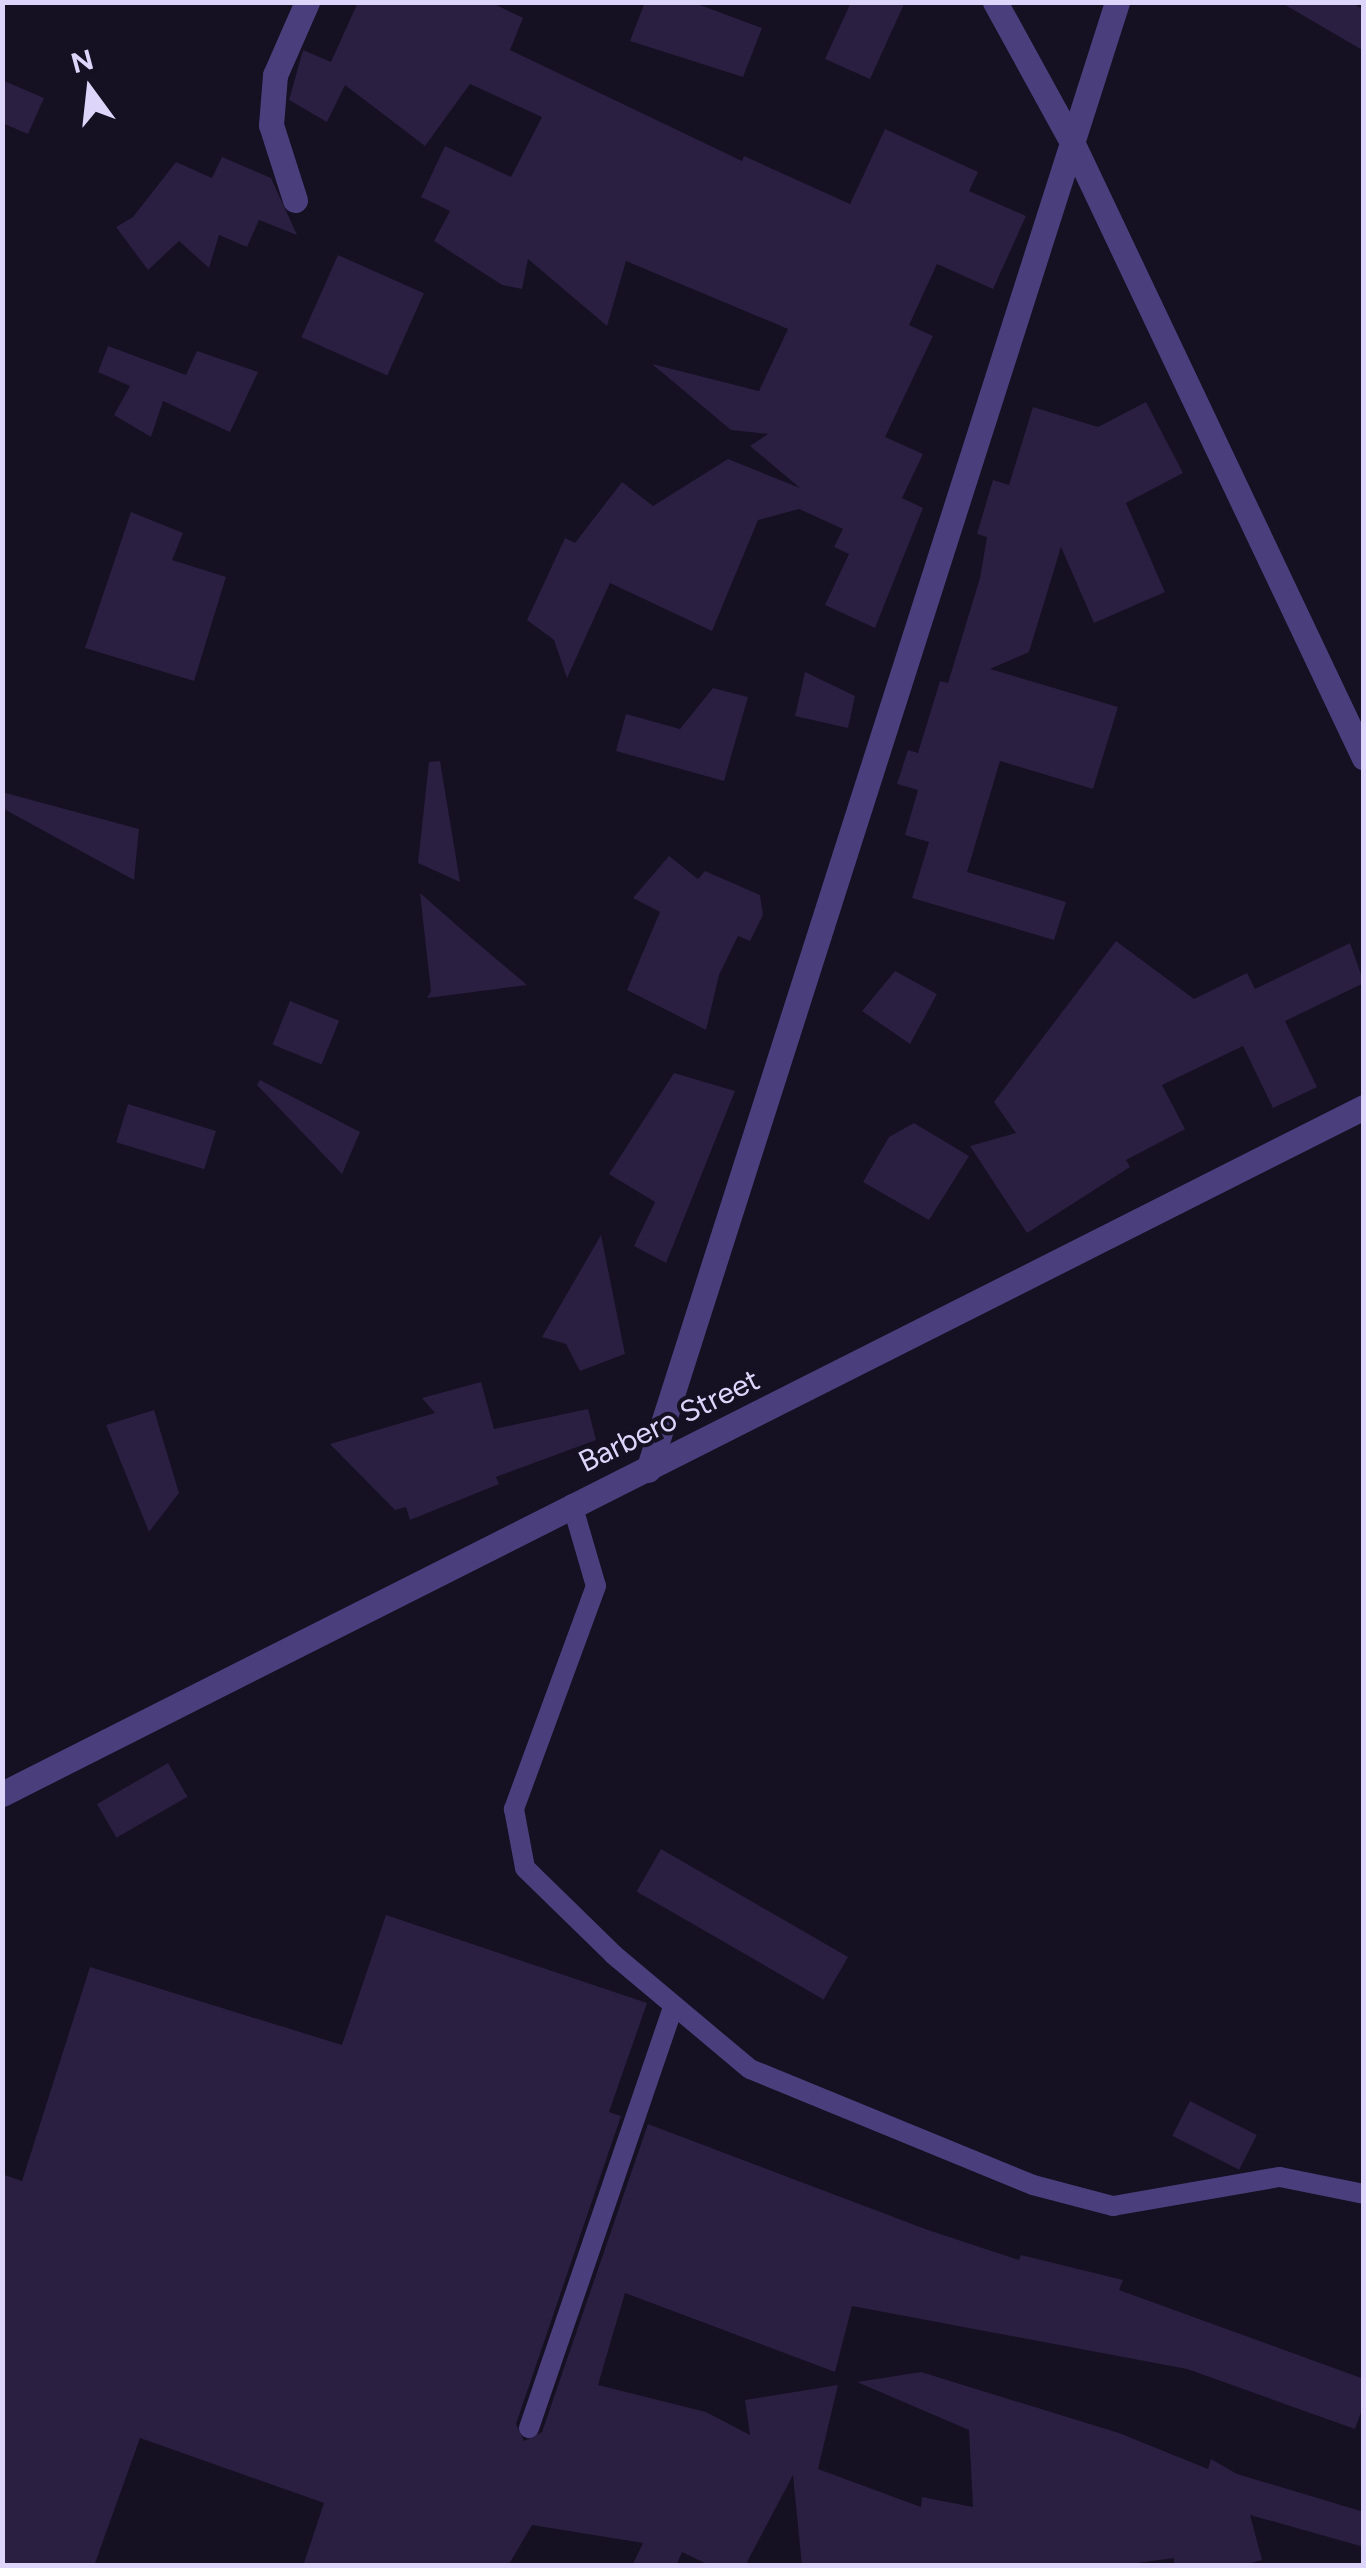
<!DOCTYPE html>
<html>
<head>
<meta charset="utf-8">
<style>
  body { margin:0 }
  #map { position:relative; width:1366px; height:2568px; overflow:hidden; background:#151022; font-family:Figtree,sans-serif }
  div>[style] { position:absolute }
  .building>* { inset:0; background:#2a1e41; transform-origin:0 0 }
  .service>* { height:20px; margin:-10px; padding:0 10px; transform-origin:10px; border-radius:10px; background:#4a3f7c }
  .minor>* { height:25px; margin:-12.5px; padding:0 12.5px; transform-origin:12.5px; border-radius:12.5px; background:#4a3f7c }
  span { translate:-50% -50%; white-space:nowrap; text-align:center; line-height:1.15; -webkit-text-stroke:8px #151022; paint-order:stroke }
  .street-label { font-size:30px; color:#ded5fb }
  .frame { position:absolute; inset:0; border:5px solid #ded5fb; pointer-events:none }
  .north { position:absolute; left:40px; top:40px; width:100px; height:100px; -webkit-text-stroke:8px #151022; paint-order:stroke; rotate:345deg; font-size:28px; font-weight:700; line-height:40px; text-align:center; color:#ded5fb }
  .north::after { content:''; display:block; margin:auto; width:35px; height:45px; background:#ded5fb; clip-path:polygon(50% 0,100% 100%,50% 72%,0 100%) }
</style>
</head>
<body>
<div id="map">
  <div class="building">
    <div style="clip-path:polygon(358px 2px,490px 2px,523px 18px,510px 50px,742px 161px,744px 156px,850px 204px,885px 129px,978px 172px,969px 191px,1026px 216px,993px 289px,937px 264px,909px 325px,933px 336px,885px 437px,923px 454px,902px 498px,923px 508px,875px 628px,825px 605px,849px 554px,834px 547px,843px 529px,799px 509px,758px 520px,712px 631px,610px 583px,567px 678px,554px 640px,527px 620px,565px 538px,575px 543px,622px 482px,653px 506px,728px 459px,800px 488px,750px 446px,768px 434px,731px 430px,652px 364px,759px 391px,788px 329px,626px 261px,607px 326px,528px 259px,522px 289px,502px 285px,434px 241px,450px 211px,421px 197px,445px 146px,511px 177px,542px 117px,470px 84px,425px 146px,345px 85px,327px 122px,289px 100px,303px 50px,331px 62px)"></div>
    <div style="clip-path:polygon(645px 2px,692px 2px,762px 28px,743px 77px,630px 41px)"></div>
    <div style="clip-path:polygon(851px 2px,905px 2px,870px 79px,825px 59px)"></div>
    <div style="clip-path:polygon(1280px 2px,1351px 2px,1364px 10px,1364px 51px)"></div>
    <div style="clip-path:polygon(2px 80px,44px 98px,28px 134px,2px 123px)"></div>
    <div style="clip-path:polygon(222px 157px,271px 178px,297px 235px,259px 220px,247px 247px,219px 235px,209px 268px,179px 241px,148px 270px,116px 227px,133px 217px,176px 162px,212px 178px)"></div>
    <div style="left:338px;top:255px;width:94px;height:90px;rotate:24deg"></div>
    <div style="clip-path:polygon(108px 346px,186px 375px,197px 351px,258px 372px,230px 432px,163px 401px,151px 437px,114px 415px,130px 386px,98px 372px)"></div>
    <div style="clip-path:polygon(1146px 402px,1183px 473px,1126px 503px,1165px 592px,1094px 623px,1061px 547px,1029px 652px,990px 669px,1118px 707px,1093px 789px,1000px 761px,967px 872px,1066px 902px,1054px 940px,912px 898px,929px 842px,905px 835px,918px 790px,897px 784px,908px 750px,918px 753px,940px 681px,948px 683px,980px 578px,987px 537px,977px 534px,993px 480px,1009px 485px,1033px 407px,1098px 427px)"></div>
    <div style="clip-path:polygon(131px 512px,183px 533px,172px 560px,226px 577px,194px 681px,85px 648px)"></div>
    <div style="clip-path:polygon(805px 672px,855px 696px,848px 728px,795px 716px)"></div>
    <div style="clip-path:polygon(713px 688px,748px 697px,724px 781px,616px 751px,626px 714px,680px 729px)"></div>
    <div style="clip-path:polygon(440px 761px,460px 882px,418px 863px,429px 762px)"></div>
    <div style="clip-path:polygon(2px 792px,139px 829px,134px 880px,2px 808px)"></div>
    <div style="clip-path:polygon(669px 856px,698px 879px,705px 871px,760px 895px,763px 915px,750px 941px,738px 936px,719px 975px,706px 1030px,627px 990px,660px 912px,633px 898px)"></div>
    <div style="clip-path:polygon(420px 893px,469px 936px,527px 985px,427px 998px,431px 991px)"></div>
    <div style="clip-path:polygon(1116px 941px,1194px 999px,1247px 973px,1255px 989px,1350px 943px,1364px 983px,1285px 1021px,1317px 1087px,1273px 1108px,1243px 1046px,1162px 1085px,1185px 1129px,1126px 1160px,1130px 1167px,1027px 1233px,970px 1146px,1016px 1133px,994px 1102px)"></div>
    <div style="clip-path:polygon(895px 971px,937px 994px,910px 1044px,862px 1011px)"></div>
    <div style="left:290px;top:1001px;width:53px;height:47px;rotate:22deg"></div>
    <div style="clip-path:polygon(674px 1073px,735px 1091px,666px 1263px,634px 1246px,655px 1202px,609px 1174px)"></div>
    <div style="clip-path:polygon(260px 1080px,360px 1132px,342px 1174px,257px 1085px)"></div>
    <div style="left:128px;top:1104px;width:92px;height:40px;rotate:17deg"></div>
    <div style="clip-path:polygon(914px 1123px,969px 1156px,929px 1220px,863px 1182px,889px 1137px)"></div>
    <div style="clip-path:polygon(601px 1235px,625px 1354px,580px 1371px,566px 1344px,542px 1337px)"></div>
    <div style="clip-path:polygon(481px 1382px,494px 1429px,588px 1409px,596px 1440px,496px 1477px,499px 1484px,410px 1520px,406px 1507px,395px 1510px,330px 1444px,435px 1413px,422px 1398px)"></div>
    <div style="clip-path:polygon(154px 1410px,179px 1493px,149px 1532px,106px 1425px)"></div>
    <div style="left:168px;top:1763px;width:39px;height:82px;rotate:60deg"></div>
    <div style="left:661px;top:1849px;width:216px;height:49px;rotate:30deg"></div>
    <div style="clip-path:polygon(386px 1915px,647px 2003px,609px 2112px,621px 2116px,516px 2424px,524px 2441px,542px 2432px,648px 2124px,928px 2230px,1019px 2260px,1021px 2255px,1123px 2280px,1119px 2290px,1364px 2379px,1364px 2404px,1355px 2429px,1187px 2369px,852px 2306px,835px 2372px,625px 2293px,598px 2385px,706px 2412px,750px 2435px,745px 2400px,838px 2385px,818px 2469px,921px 2507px,922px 2497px,973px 2507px,969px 2430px,857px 2382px,921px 2372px,1119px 2433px,1208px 2469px,1211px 2459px,1237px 2474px,1364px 2512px,1364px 2547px,1250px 2515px,1262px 2560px,1241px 2566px,1174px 2566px,1174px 2558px,1116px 2566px,802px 2566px,793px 2475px,745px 2566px,711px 2566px,682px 2552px,676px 2566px,632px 2566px,643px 2543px,532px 2525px,508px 2566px,303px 2566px,324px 2503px,140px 2438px,94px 2566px,2px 2566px,2px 2174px,22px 2181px,90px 1967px,342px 2045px)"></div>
    <div style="left:1190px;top:2101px;width:75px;height:39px;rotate:27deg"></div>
  </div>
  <div class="service">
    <div style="left:572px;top:1504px;width:85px;rotate:73.7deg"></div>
    <div style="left:596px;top:1586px;width:238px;rotate:110.2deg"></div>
    <div style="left:514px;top:1809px;width:60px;rotate:79.4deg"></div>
    <div style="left:525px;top:1868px;width:124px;rotate:44.3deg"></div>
    <div style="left:614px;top:1955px;width:177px;rotate:40deg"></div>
    <div style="left:750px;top:2069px;width:306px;rotate:22.3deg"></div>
    <div style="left:1033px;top:2185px;width:83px;rotate:14.7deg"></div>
    <div style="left:1113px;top:2206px;width:169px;rotate:-9.9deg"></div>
    <div style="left:1280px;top:2177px;width:86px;rotate:11.4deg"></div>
    <div style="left:529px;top:2428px;width:447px;rotate:-71.1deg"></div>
  </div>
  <div class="minor">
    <div style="left:995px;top:2px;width:162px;rotate:61.2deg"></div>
    <div style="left:1073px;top:144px;width:679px;rotate:64.64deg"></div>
    <div style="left:295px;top:200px;width:79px;rotate:-107.7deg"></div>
    <div style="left:271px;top:125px;width:50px;rotate:-85.4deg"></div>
    <div style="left:275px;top:75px;width:80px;rotate:-66.3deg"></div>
    <div style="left:648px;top:1470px;width:1541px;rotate:-72.28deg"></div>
    <div style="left:2px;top:1794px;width:1525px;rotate:-26.77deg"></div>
  </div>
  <div class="street-label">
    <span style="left:669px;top:1421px;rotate:-26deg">Barbero Street</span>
  </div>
  <div class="frame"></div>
  <div class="north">N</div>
</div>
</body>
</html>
